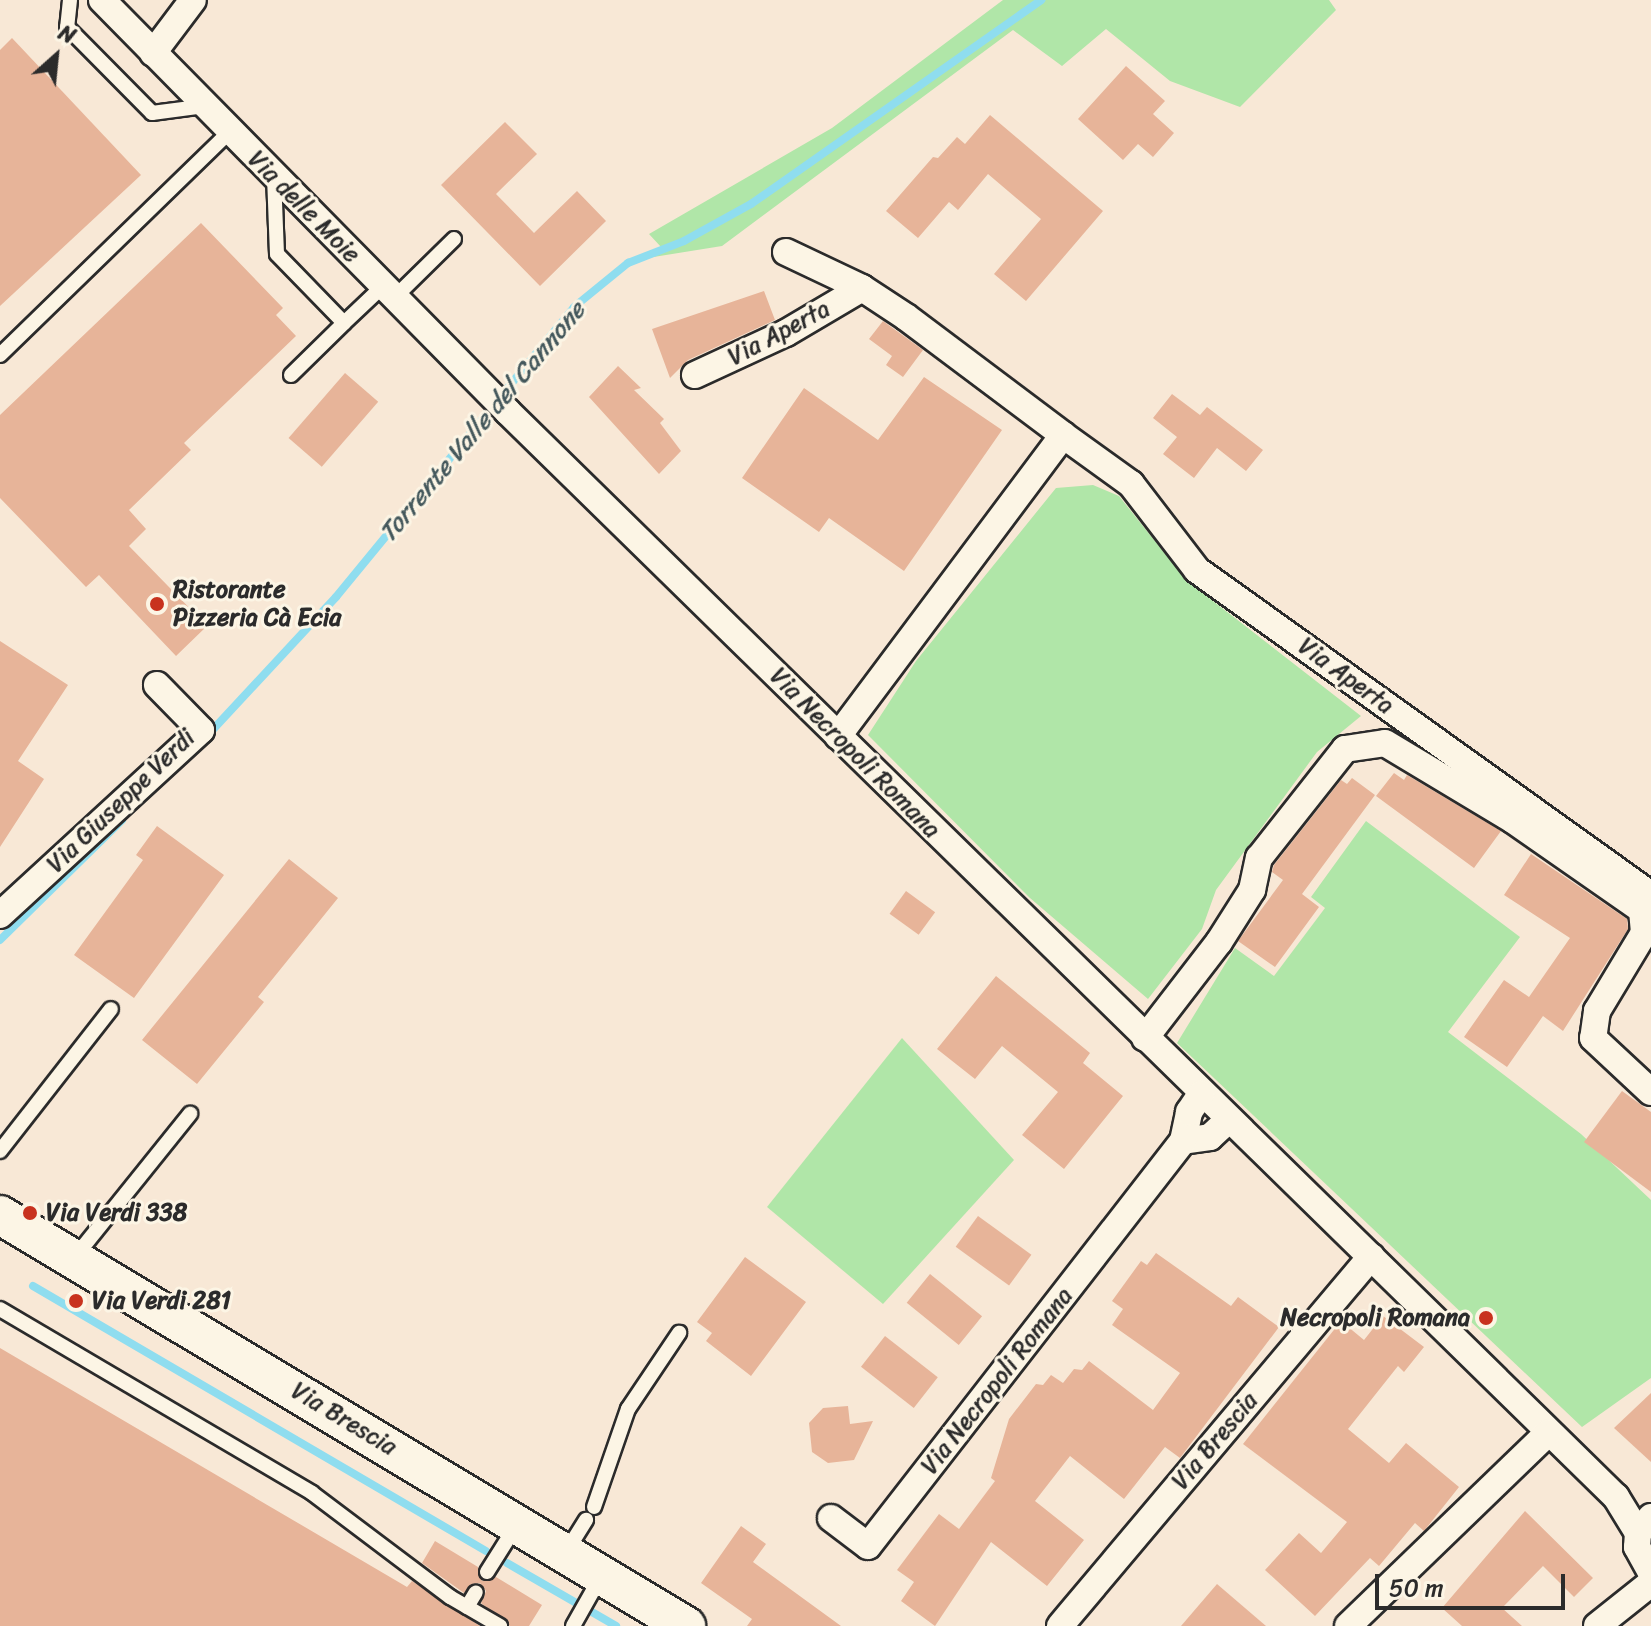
<!DOCTYPE html>
<html>
<head>
<meta charset="utf-8">
<style>
  body { margin:0 }
  #map { position:relative; width:1651px; height:1626px; overflow:hidden; background:#f8e8d6; font-family:Sriracha,sans-serif }
  div>[style] { position:absolute }
  .green>* { inset:0; background:#b0e6a8 }
  .stream>* { height:8px; margin:-4px; padding:0 4px; transform-origin:4px; border-radius:4px; background:#8fddef }
  .building>* { inset:0; background:#e7b499; transform-origin:0 0 }
  .roads { filter:drop-shadow(2px 0 #2b2b2b) drop-shadow(-2px 0 #2b2b2b) drop-shadow(0 2px #2b2b2b) drop-shadow(0 -2px #2b2b2b) }
  .lane>* { height:14px; margin:-7px; padding:0 7px; transform-origin:7px; border-radius:7px; background:#fcf5e5 }
  .street>* { height:26px; margin:-13px; padding:0 13px; transform-origin:13px; border-radius:13px; background:#fcf5e5 }
  .secondary>* { height:38px; margin:-19px; padding:0 19px; transform-origin:19px; border-radius:19px; background:#fcf5e5 }
  .dots>* { width:22px; height:22px; translate:-50% -50%; box-sizing:border-box; border:4px solid #fcf5e5; border-radius:50% }
  span { translate:-50% -50%; white-space:nowrap; text-align:center; line-height:1.15; -webkit-text-stroke:6px #fcf5e5; paint-order:stroke }
  .street-label { font-size:24px; color:#2b2b2b }
  .poi-label { font-size:24px; color:#2b2b2b; font-weight:700 }
  .left { translate:0 -50%; text-align:left }
  .right { translate:-100% -50%; text-align:right }
  .water-label { font-size:26px; color:#44585c; font-style:italic }
  .north { position:absolute; left:16px; top:16px; width:80px; height:80px; -webkit-text-stroke:6px #fcf5e5; paint-order:stroke; rotate:27deg; font-size:22px; font-weight:700; line-height:32px; text-align:center; color:#2b2b2b }
  .north::after { content:''; display:block; margin:auto; width:28px; height:36px; background:#2b2b2b; clip-path:polygon(50% 0,100% 100%,50% 72%,0 100%) }
  .scale { position:absolute; left:1375px; top:1574px; width:190px; height:36px; box-sizing:border-box; border:4px solid #2b2b2b; border-top:0; padding-left:10px; font-size:24px; line-height:28px; white-space:nowrap; color:#2b2b2b; -webkit-text-stroke:6px #fcf5e5; paint-order:stroke }
</style>
</head>
<body>
<div id="map">
  <div class="green">
    <div style="clip-path:polygon(1003px 0,1329px 0,1336px 10px,1240px 107px,1170px 81px,1106px 29px,1062px 66px,1013px 30px,722px 246px,641px 259px,661px 247px,649px 234px,832px 128px)"></div>
    <div style="clip-path:polygon(1093px 485px,1119px 496px,1186px 580px,1361px 716px,1317px 752px,1216px 890px,1202px 929px,1148px 999px,1030px 898px,868px 735px,916px 661px,1056px 488px)"></div>
    <div style="clip-path:polygon(1366px 821px,1520px 937px,1448px 1032px,1581px 1134px,1651px 1200px,1651px 1378px,1582px 1427px,1177px 1043px,1235px 948px,1274px 976px,1325px 908px,1311px 897px)"></div>
    <div style="clip-path:polygon(902px 1038px,1014px 1160px,883px 1304px,767px 1207px)"></div>
  </div>
  <div class="stream">
    <div style="left:206px;top:737px;width:191px;rotate:-47.1deg"></div>
    <div style="left:336px;top:597px;width:375px;rotate:-50.6deg"></div>
    <div style="left:574px;top:307px;width:70px;rotate:-39.2deg"></div>
    <div style="left:628px;top:263px;width:60px;rotate:-21.4deg"></div>
    <div style="left:684px;top:241px;width:77px;rotate:-28.9deg"></div>
    <div style="left:751px;top:204px;width:355px;rotate:-35.1deg"></div>
    <div style="left:0;top:940px;width:171px;rotate:-44.5deg"></div>
    <div style="left:33px;top:1286px;width:525px;rotate:30.33deg"></div>
    <div style="left:507px;top:1563px;width:126px;rotate:30deg"></div>
  </div>
  <div class="building">
    <div style="clip-path:polygon(12px 38px,141px 175px,0 306px,0 50px)"></div>
    <div style="clip-path:polygon(1126px 66px,1165px 101px,1153px 114px,1174px 133px,1153px 157px,1138px 144px,1123px 160px,1078px 119px)"></div>
    <div style="clip-path:polygon(990px 115px,1103px 211px,1026px 301px,994px 274px,1041px 219px,988px 174px,958px 210px,949px 202px,918px 238px,886px 211px,933px 157px,938px 158px,957px 137px,965px 144px)"></div>
    <div style="clip-path:polygon(505px 122px,537px 154px,496px 194px,534px 233px,577px 191px,606px 221px,540px 286px,441px 185px)"></div>
    <div style="clip-path:polygon(201px 223px,283px 308px,276px 315px,296px 336px,184px 443px,191px 450px,129px 510px,146px 529px,129px 546px,207px 626px,176px 656px,99px 575px,86px 587px,0 498px,0 415px)"></div>
    <div style="clip-path:polygon(764px 291px,775px 320px,688px 360px,670px 378px,652px 329px)"></div>
    <div style="clip-path:polygon(883px 321px,923px 350px,903px 377px,886px 365px,892px 356px,869px 339px)"></div>
    <div style="clip-path:polygon(618px 366px,641px 388px,634px 390px,664px 419px,660px 423px,681px 451px,659px 474px,589px 397px)"></div>
    <div style="left:345px;top:373px;width:44px;height:86px;rotate:41deg"></div>
    <div style="clip-path:polygon(924px 377px,1002px 430px,904px 571px,829px 518px,819px 532px,742px 478px,804px 388px,878px 440px)"></div>
    <div style="clip-path:polygon(1172px 394px,1200px 415px,1207px 407px,1263px 450px,1246px 471px,1217px 448px,1194px 478px,1163px 454px,1177px 437px,1153px 418px)"></div>
    <div style="clip-path:polygon(0 641px,68px 685px,18px 761px,44px 779px,0 847px)"></div>
    <div style="clip-path:polygon(1394px 773px,1404px 780px,1407px 775px,1501px 831px,1474px 868px,1376px 796px)"></div>
    <div style="clip-path:polygon(1352px 778px,1375px 795px,1302px 894px,1319px 907px,1275px 967px,1238px 941px,1283px 880px,1272px 872px,1274px 865px,1341px 780px,1347px 784px)"></div>
    <div style="clip-path:polygon(157px 826px,224px 875px,134px 998px,74px 955px,143px 860px,136px 855px)"></div>
    <div style="clip-path:polygon(1531px 854px,1627px 919px,1628px 929px,1563px 1031px,1543px 1016px,1507px 1067px,1464px 1037px,1504px 980px,1529px 997px,1570px 938px,1504px 895px)"></div>
    <div style="clip-path:polygon(289px 859px,338px 898px,258px 997px,264px 1002px,197px 1084px,142px 1040px)"></div>
    <div style="left:906px;top:891px;width:36px;height:28px;rotate:36deg"></div>
    <div style="clip-path:polygon(996px 976px,1090px 1053px,1083px 1063px,1123px 1096px,1064px 1169px,1022px 1135px,1058px 1092px,1002px 1046px,975px 1079px,937px 1049px)"></div>
    <div style="clip-path:polygon(1622px 1091px,1651px 1112px,1651px 1192px,1584px 1142px)"></div>
    <div style="left:978px;top:1216px;width:66px;height:38px;rotate:36deg"></div>
    <div style="clip-path:polygon(1156px 1253px,1231px 1306px,1238px 1297px,1279px 1327px,1180px 1458px,1165px 1447px,1124px 1499px,1070px 1456px,1035px 1501px,1084px 1540px,1047px 1586px,991px 1542px,935px 1626px,901px 1601px,914px 1582px,897px 1570px,939px 1514px,959px 1529px,995px 1481px,991px 1478px,1009px 1419px,1036px 1384px,1043px 1385px,1051px 1375px,1063px 1383px,1074px 1369px,1082px 1370px,1089px 1361px,1153px 1410px,1180px 1373px,1112px 1325px,1123px 1309px,1112px 1301px,1141px 1261px,1147px 1265px)"></div>
    <div style="clip-path:polygon(745px 1257px,806px 1302px,751px 1376px,706px 1341px,712px 1333px,697px 1322px)"></div>
    <div style="left:930px;top:1274px;width:67px;height:37px;rotate:39deg"></div>
    <div style="clip-path:polygon(1383px 1316px,1424px 1347px,1404px 1372px,1398px 1366px,1348px 1429px,1389px 1463px,1406px 1443px,1459px 1487px,1424px 1531px,1415px 1523px,1379px 1566px,1370px 1558px,1315px 1616px,1265px 1570px,1299px 1533px,1321px 1553px,1347px 1522px,1243px 1444px,1341px 1321px,1364px 1340px)"></div>
    <div style="left:885px;top:1336px;width:67px;height:39px;rotate:38deg"></div>
    <div style="clip-path:polygon(0 1348px,407px 1587px,412px 1581px,480px 1626px,0 1626px)"></div>
    <div style="clip-path:polygon(1651px 1393px,1651px 1462px,1614px 1428px)"></div>
    <div style="clip-path:polygon(848px 1406px,850px 1424px,873px 1421px,854px 1460px,828px 1463px,812px 1452px,809px 1423px,823px 1408px)"></div>
    <div style="clip-path:polygon(1525px 1511px,1593px 1578px,1574px 1597px,1543px 1566px,1502px 1608px,1522px 1626px,1462px 1626px,1442px 1608px)"></div>
    <div style="clip-path:polygon(741px 1526px,766px 1544px,753px 1562px,841px 1626px,747px 1626px,752px 1619px,701px 1583px)"></div>
    <div style="clip-path:polygon(435px 1541px,478px 1567px,482px 1581px,496px 1577px,542px 1605px,529px 1626px,510px 1626px,481px 1603px,486px 1591px,480px 1583px,471px 1584px,464px 1593px,422px 1563px)"></div>
    <div style="clip-path:polygon(1217px 1584px,1266px 1626px,1181px 1626px)"></div>
  </div>
  <div class="roads">
    <div class="lane">
      <div style="left:70px;top:0;width:27px;rotate:96deg"></div>
      <div style="left:67px;top:27px;width:121px;rotate:45.3deg"></div>
      <div style="left:152px;top:113px;width:53px;rotate:-7.5deg"></div>
      <div style="left:274px;top:176px;width:78px;rotate:87.8deg"></div>
      <div style="left:277px;top:254px;width:96px;rotate:45.8deg"></div>
      <div style="left:344px;top:323px;width:54px;rotate:-43.5deg"></div>
      <div style="left:394px;top:298px;width:84px;rotate:-44.5deg"></div>
      <div style="left:0;top:355px;width:321px;rotate:-44.2deg"></div>
      <div style="left:291px;top:375px;width:74px;rotate:-44.5deg"></div>
      <div style="left:0;top:1151px;width:180px;rotate:-52deg"></div>
      <div style="left:75px;top:1257px;width:184px;rotate:-51.2deg"></div>
      <div style="left:0;top:1309px;width:362px;rotate:30.5deg"></div>
      <div style="left:312px;top:1493px;width:173px;rotate:37deg"></div>
      <div style="left:450px;top:1597px;width:58px;rotate:30.1deg"></div>
      <div style="left:594px;top:1507px;width:104px;rotate:-70.9deg"></div>
      <div style="left:628px;top:1409px;width:92px;rotate:-56.1deg"></div>
      <div style="left:566px;top:1552px;width:38px;rotate:-58deg"></div>
      <div style="left:487px;top:1572px;width:54px;rotate:-57.8deg"></div>
      <div style="left:467px;top:1607px;width:17px;rotate:-59deg"></div>
      <div style="left:573px;top:1626px;width:55px;rotate:-60.6deg"></div>
    </div>
    <div class="street">
      <div style="left:102px;top:0;width:578px;rotate:45.42deg"></div>
      <div style="left:508px;top:412px;width:1551px;rotate:44.4deg"></div>
      <div style="left:1616px;top:1497px;width:42px;rotate:58.6deg"></div>
      <div style="left:153px;top:53px;width:66px;rotate:-53deg"></div>
      <div style="left:786px;top:252px;width:84px;rotate:25.3deg"></div>
      <div style="left:862px;top:288px;width:53px;rotate:33.4deg"></div>
      <div style="left:906px;top:317px;width:196px;rotate:36.9deg"></div>
      <div style="left:695px;top:375px;width:100px;rotate:-24.8deg"></div>
      <div style="left:786px;top:333px;width:88px;rotate:-30.6deg"></div>
      <div style="left:838px;top:736px;width:376px;rotate:-53.2deg"></div>
      <div style="left:1063px;top:435px;width:84px;rotate:35.8deg"></div>
      <div style="left:1131px;top:484px;width:108px;rotate:52.5deg"></div>
      <div style="left:1197px;top:570px;width:558px;rotate:35.6deg"></div>
      <div style="left:0;top:915px;width:273px;rotate:-42.6deg"></div>
      <div style="left:201px;top:730px;width:63px;rotate:-134.4deg"></div>
      <div style="left:1145px;top:1038px;width:121px;rotate:-52.4deg"></div>
      <div style="left:1219px;top:942px;width:62px;rotate:-57.6deg"></div>
      <div style="left:1252px;top:890px;width:33px;rotate:-78deg"></div>
      <div style="left:1259px;top:858px;width:139px;rotate:-51.7deg"></div>
      <div style="left:1345px;top:749px;width:40px;rotate:-8.5deg"></div>
      <div style="left:1385px;top:743px;width:149px;rotate:31deg"></div>
      <div style="left:1513px;top:820px;width:157px;rotate:34.9deg"></div>
      <div style="left:1642px;top:910px;width:23px;rotate:85deg"></div>
      <div style="left:1644px;top:933px;width:91px;rotate:121.1deg"></div>
      <div style="left:1597px;top:1011px;width:27px;rotate:98deg"></div>
      <div style="left:1593px;top:1038px;width:79px;rotate:43deg"></div>
      <div style="left:1183px;top:1141px;width:27px;rotate:-8deg"></div>
      <div style="left:1210px;top:1137px;width:25px;rotate:-43deg"></div>
      <div style="left:1651px;top:1517px;width:21px;rotate:129deg"></div>
      <div style="left:1638px;top:1533px;width:14px;rotate:94deg"></div>
      <div style="left:1637px;top:1547px;width:29px;rotate:61deg"></div>
      <div style="left:831px;top:1518px;width:46px;rotate:37.1deg"></div>
      <div style="left:868px;top:1546px;width:513px;rotate:-52.13deg"></div>
      <div style="left:1183px;top:1141px;width:30px;rotate:-78deg"></div>
      <div style="left:1189px;top:1112px;width:22px;rotate:-56deg"></div>
      <div style="left:1060px;top:1626px;width:483px;rotate:-49.9deg"></div>
      <div style="left:1348px;top:1626px;width:278px;rotate:-44deg"></div>
      <div style="left:1597px;top:1626px;width:69px;rotate:-38.5deg"></div>
    </div>
    <div class="secondary">
      <div style="left:0;top:1215px;width:800px;rotate:30.93deg"></div>
    </div>
  </div>
  <div class="dots">
    <div style="left:157px;top:604px;background:#c8321e"></div>
    <div style="left:30px;top:1213px;background:#c8321e"></div>
    <div style="left:76px;top:1301px;background:#c8321e"></div>
    <div style="left:1486px;top:1318px;background:#c8321e"></div>
  </div>
  <div class="street-label">
    <span style="left:304px;top:207px;rotate:45deg">Via delle Moie</span>
    <span style="left:779px;top:333px;rotate:-28deg">Via Aperta</span>
    <span style="left:1346px;top:676px;rotate:36deg">Via Aperta</span>
    <span style="left:855px;top:753px;rotate:45deg">Via Necropoli Romana</span>
    <span style="left:121px;top:801px;rotate:-44deg">Via Giuseppe Verdi</span>
    <span style="left:997px;top:1381px;rotate:-52deg">Via Necropoli Romana</span>
    <span style="left:344px;top:1419px;rotate:31deg">Via Brescia</span>
    <span style="left:1215px;top:1441px;rotate:-50deg">Via Brescia</span>
  </div>
  <div class="poi-label">
    <span class="left" style="left:173px;top:604px">Ristorante<br>Pizzeria Cà Ecia</span>
    <span class="left" style="left:46px;top:1213px">Via Verdi 338</span>
    <span class="left" style="left:92px;top:1301px">Via Verdi 281</span>
    <span class="right" style="left:1470px;top:1318px">Necropoli Romana</span>
  </div>
  <div class="water-label">
    <span style="left:482px;top:422px;rotate:-50deg">Torrente Valle del Cannone</span>
  </div>
  <div class="north">N</div>
  <div class="scale">50 m</div>
</div>
</body>
</html>
